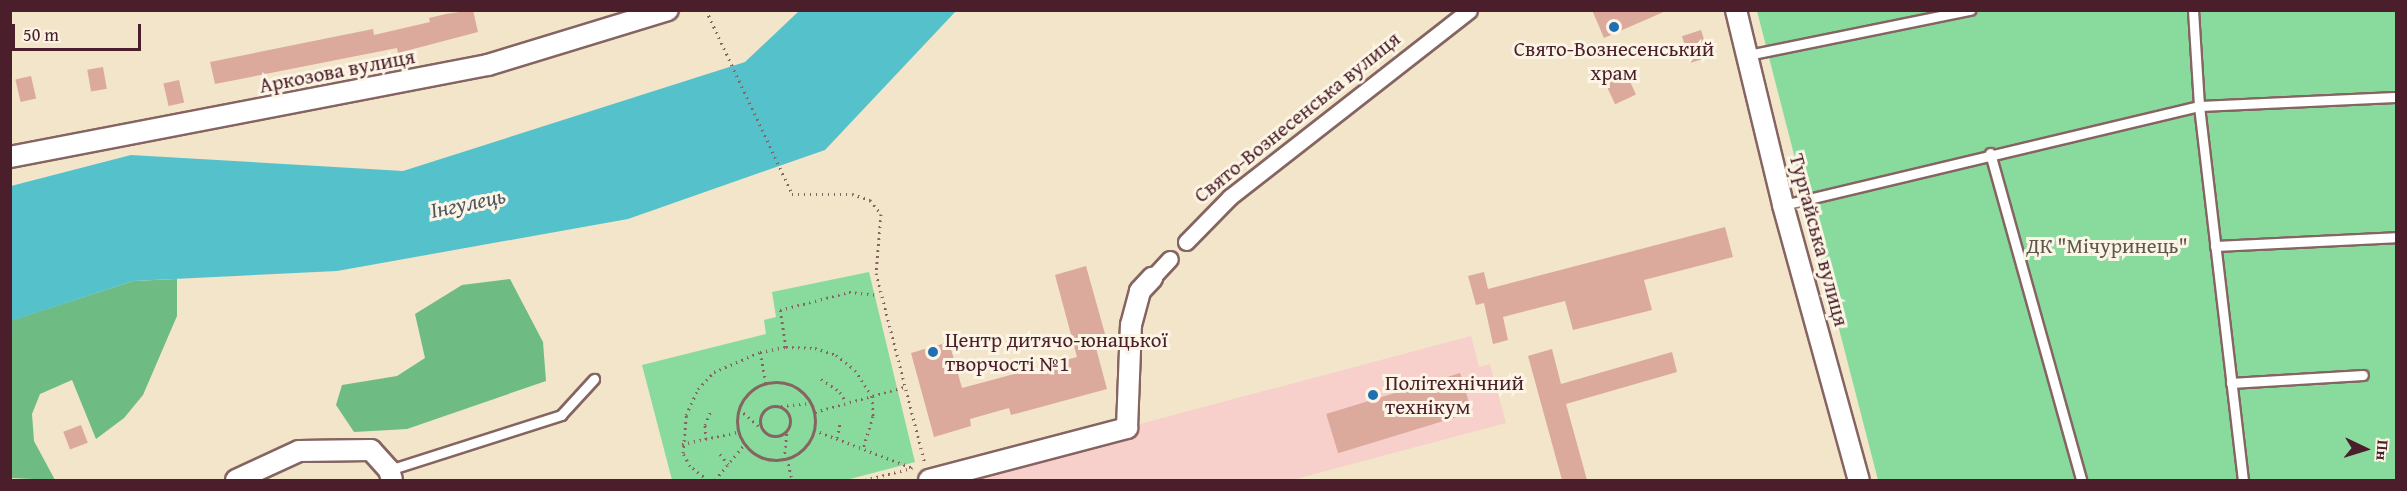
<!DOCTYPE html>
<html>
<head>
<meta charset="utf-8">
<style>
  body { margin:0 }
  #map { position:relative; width:2407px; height:491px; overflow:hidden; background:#f2e5c9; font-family:"Gentium Book Plus",serif }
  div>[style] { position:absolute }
  .built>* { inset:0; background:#f7d0cc }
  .green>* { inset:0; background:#88db9d }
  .forest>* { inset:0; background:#6ebb84 }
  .water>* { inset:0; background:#55c2cb }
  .building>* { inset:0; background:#dca99d; transform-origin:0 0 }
  .path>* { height:3px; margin-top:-1.5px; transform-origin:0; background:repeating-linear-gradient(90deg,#856462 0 1.5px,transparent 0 6px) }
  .path>.ring { margin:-1.5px; padding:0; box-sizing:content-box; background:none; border:3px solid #856462; border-radius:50% }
  .roads { filter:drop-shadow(2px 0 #856462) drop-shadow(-2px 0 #856462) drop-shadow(0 2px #856462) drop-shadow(0 -2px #856462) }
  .service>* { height:9px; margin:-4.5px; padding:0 4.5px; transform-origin:4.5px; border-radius:4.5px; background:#fff }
  .pedestrian>* { height:15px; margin:-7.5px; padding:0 7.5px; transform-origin:7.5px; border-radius:7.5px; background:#fff }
  .minor>* { height:20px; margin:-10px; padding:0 10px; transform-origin:10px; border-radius:10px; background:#fff }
  .dots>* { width:16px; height:16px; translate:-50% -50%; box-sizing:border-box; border:3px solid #fcf5e5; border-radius:50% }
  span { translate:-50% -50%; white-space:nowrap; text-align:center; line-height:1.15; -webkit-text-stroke:6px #fcf5e5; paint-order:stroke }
  .poi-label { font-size:21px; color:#4a1f2b }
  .left { translate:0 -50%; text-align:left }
  .street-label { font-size:21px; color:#4a1f2b }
  .park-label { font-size:21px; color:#5d574d }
  .water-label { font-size:22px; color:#4e5863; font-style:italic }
  .frame { position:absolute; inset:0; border:12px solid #4a1f2b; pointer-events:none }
  .north { position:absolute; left:2335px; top:419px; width:60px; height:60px; -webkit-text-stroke:4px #fcf5e5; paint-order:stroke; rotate:94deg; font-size:16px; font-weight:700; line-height:24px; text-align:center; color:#4a1f2b }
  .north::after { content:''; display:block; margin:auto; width:21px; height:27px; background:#4a1f2b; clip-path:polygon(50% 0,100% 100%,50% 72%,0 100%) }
  .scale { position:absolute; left:12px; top:24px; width:129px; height:27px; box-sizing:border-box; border:3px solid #4a1f2b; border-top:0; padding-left:8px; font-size:18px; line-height:21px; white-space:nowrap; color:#4a1f2b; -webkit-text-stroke:4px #fcf5e5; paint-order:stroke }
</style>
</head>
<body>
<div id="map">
  <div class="built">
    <div style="clip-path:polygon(1471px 336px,1479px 367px,1490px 364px,1506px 423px,1292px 480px,929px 480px)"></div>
  </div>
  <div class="green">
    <div style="clip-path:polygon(1757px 11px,2396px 11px,2396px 480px,1878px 480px)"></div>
    <div style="clip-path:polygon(869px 272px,915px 462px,846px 480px,672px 480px,642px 365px,766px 334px,764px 320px,776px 317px,772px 292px)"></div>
  </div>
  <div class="forest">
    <div style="clip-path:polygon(177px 279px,177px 316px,143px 395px,124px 418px,96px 439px,72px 380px,40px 394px,32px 414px,34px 441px,55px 480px,11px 478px,10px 321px,133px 281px)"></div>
    <div style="clip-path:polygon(510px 279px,543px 342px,546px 381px,407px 429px,354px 432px,336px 405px,342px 385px,397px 376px,425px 358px,415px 314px,462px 285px)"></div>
  </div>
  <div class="water">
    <div style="clip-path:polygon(799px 11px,956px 11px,825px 150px,628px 219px,337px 271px,133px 281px,11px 321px,11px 186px,131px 155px,403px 171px,745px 62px)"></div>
  </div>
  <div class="building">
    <div style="clip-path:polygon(473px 10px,478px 32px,398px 53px,397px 48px,215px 84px,210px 62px,373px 29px,374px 35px,430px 22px,429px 18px,446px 14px)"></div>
    <div style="clip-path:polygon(1592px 10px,1668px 10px,1604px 38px)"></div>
    <div style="left:1701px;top:30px;width:28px;height:20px;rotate:72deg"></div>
    <div style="left:103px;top:67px;width:22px;height:16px;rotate:80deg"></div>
    <div style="left:1625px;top:71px;width:26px;height:23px;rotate:65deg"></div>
    <div style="left:31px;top:76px;width:23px;height:16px;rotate:77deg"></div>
    <div style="left:179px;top:80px;width:23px;height:16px;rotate:77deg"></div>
    <div style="clip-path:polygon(1725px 227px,1733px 257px,1644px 280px,1652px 310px,1573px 330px,1565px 301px,1503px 317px,1508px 340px,1493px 344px,1484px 303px,1476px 305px,1468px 276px,1484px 272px,1488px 289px)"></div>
    <div style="clip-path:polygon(1086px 266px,1105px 334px,1093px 337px,1107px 389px,1011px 415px,1009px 408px,970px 419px,971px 426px,934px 437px,911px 353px,949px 342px,962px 388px,1077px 357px,1055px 275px)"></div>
    <div style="clip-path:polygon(1552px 349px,1561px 384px,1672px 352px,1677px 372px,1566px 404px,1587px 480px,1562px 480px,1528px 356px)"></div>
    <div style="left:1460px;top:373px;width:41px;height:140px;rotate:73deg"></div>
    <div style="left:81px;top:425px;width:19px;height:19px;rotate:69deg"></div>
  </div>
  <div class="path">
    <div style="left:706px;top:10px;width:203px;rotate:64.9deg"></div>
    <div style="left:792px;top:194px;width:60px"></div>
    <div style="left:852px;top:194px;width:19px;rotate:18deg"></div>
    <div style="left:870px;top:200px;width:18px;rotate:52deg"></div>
    <div style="left:881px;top:214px;width:59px;rotate:94.8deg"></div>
    <div style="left:876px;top:273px;width:197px;rotate:75.6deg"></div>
    <div style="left:786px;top:347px;width:37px;rotate:-99deg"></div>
    <div style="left:780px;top:310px;width:71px;rotate:-14.6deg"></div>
    <div style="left:849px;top:292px;width:30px;rotate:6deg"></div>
    <div style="left:760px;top:352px;width:31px;rotate:79deg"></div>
    <div style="left:821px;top:379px;width:23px;rotate:34deg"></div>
    <div style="left:840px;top:392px;width:12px;rotate:59deg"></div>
    <div class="ring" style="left:737px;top:382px;width:75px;height:75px"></div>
    <div style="left:781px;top:406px;width:31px;rotate:-6deg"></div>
    <div class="ring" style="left:760px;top:406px;width:27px;height:27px"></div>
    <div style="left:739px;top:409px;width:28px;rotate:41deg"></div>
    <div style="left:815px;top:412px;width:92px;rotate:-15.7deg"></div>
    <div style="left:814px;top:430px;width:106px;rotate:21deg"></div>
    <div style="left:837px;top:438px;width:14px;rotate:-78deg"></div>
    <div style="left:706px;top:439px;width:14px;rotate:-94deg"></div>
    <div style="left:705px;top:425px;width:15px;rotate:-67deg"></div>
    <div style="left:682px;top:444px;width:57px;rotate:-12.1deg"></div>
    <div style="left:720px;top:454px;width:13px;rotate:51deg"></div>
    <div style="left:787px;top:458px;width:23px;rotate:77deg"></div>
    <div style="left:784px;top:459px;width:28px;rotate:-84deg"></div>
    <div style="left:708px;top:480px;width:23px;rotate:-142deg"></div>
    <div style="left:690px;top:466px;width:15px;rotate:-118deg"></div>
    <div style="left:683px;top:453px;width:38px;rotate:-85deg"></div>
    <div style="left:686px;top:415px;width:29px;rotate:-65deg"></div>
    <div style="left:698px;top:389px;width:23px;rotate:-47deg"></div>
    <div style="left:714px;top:372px;width:50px;rotate:-23.5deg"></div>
    <div style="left:760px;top:352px;width:26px;rotate:-11deg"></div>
    <div style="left:786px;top:347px;width:29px;rotate:2deg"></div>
    <div style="left:815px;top:348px;width:22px;rotate:18deg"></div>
    <div style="left:836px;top:355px;width:24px;rotate:38deg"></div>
    <div style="left:855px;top:370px;width:31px;rotate:57deg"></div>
    <div style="left:872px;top:396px;width:20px;rotate:87deg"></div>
    <div style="left:873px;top:416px;width:34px;rotate:107deg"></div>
    <div style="left:715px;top:480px;width:45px;rotate:-50.4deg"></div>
    <div style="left:865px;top:480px;width:49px;rotate:-14.3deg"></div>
  </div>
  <div class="roads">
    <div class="service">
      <div style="left:2193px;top:10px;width:96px;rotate:86.4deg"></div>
      <div style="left:2199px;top:106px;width:377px;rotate:83.3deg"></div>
      <div style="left:1748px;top:55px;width:227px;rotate:-11.5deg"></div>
      <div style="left:1990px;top:153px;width:339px;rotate:74.4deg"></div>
      <div style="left:1783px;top:205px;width:428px;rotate:-13.4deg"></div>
      <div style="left:2199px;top:106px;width:197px;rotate:-2.6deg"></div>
      <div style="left:2215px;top:246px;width:181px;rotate:-2.8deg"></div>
      <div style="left:2231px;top:383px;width:132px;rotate:-3.5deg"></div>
      <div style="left:389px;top:470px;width:181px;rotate:-17.7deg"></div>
      <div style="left:561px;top:415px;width:49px;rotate:-47.5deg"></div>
    </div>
    <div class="pedestrian">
      <div style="left:1186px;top:242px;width:63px;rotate:-45.6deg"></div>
      <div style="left:1230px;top:197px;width:303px;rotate:-38deg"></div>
      <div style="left:1152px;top:278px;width:26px;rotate:-47deg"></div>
    </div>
    <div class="minor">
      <div style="left:1736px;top:10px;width:201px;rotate:76.4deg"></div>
      <div style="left:1783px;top:205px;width:285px;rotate:74.6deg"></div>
      <div style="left:10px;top:157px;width:487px;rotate:-10.9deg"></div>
      <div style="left:488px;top:65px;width:188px;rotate:-17deg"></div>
      <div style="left:236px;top:480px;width:69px;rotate:-24.7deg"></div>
      <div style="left:299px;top:451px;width:72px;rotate:-0.8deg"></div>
      <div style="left:371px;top:450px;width:27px;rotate:48deg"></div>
      <div style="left:389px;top:470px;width:10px;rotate:73deg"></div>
      <div style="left:929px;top:480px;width:205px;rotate:-14.7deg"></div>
      <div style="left:1127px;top:428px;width:103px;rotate:-87.8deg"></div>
      <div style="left:1131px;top:325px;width:35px;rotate:-75deg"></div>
      <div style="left:1140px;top:291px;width:18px;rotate:-47deg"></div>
    </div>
  </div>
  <div class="dots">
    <div style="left:1614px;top:27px;background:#1f6fb2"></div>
    <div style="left:933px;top:352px;background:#1f6fb2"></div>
    <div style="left:1373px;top:395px;background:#1f6fb2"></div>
  </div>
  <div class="poi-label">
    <span style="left:1614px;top:61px">Свято-Вознесенський<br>храм</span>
    <span class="left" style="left:945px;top:352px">Центр дитячо-юнацької<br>творчості №1</span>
    <span class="left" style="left:1385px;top:395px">Політехнічний<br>технікум</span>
  </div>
  <div class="street-label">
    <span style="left:337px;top:71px;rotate:-11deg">Аркозова вулиця</span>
    <span style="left:1297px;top:117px;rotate:-39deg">Свято-Вознесенська вулиця</span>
    <span style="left:1819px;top:240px;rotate:75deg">Тургайська вулиця</span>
  </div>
  <div class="park-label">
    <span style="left:2107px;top:246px">ДК "Мічуринець"</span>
  </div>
  <div class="water-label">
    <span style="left:468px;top:203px;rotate:-12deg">Інгулець</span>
  </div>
  <div class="frame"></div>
  <div class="north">Пн</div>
  <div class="scale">50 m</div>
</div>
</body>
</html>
